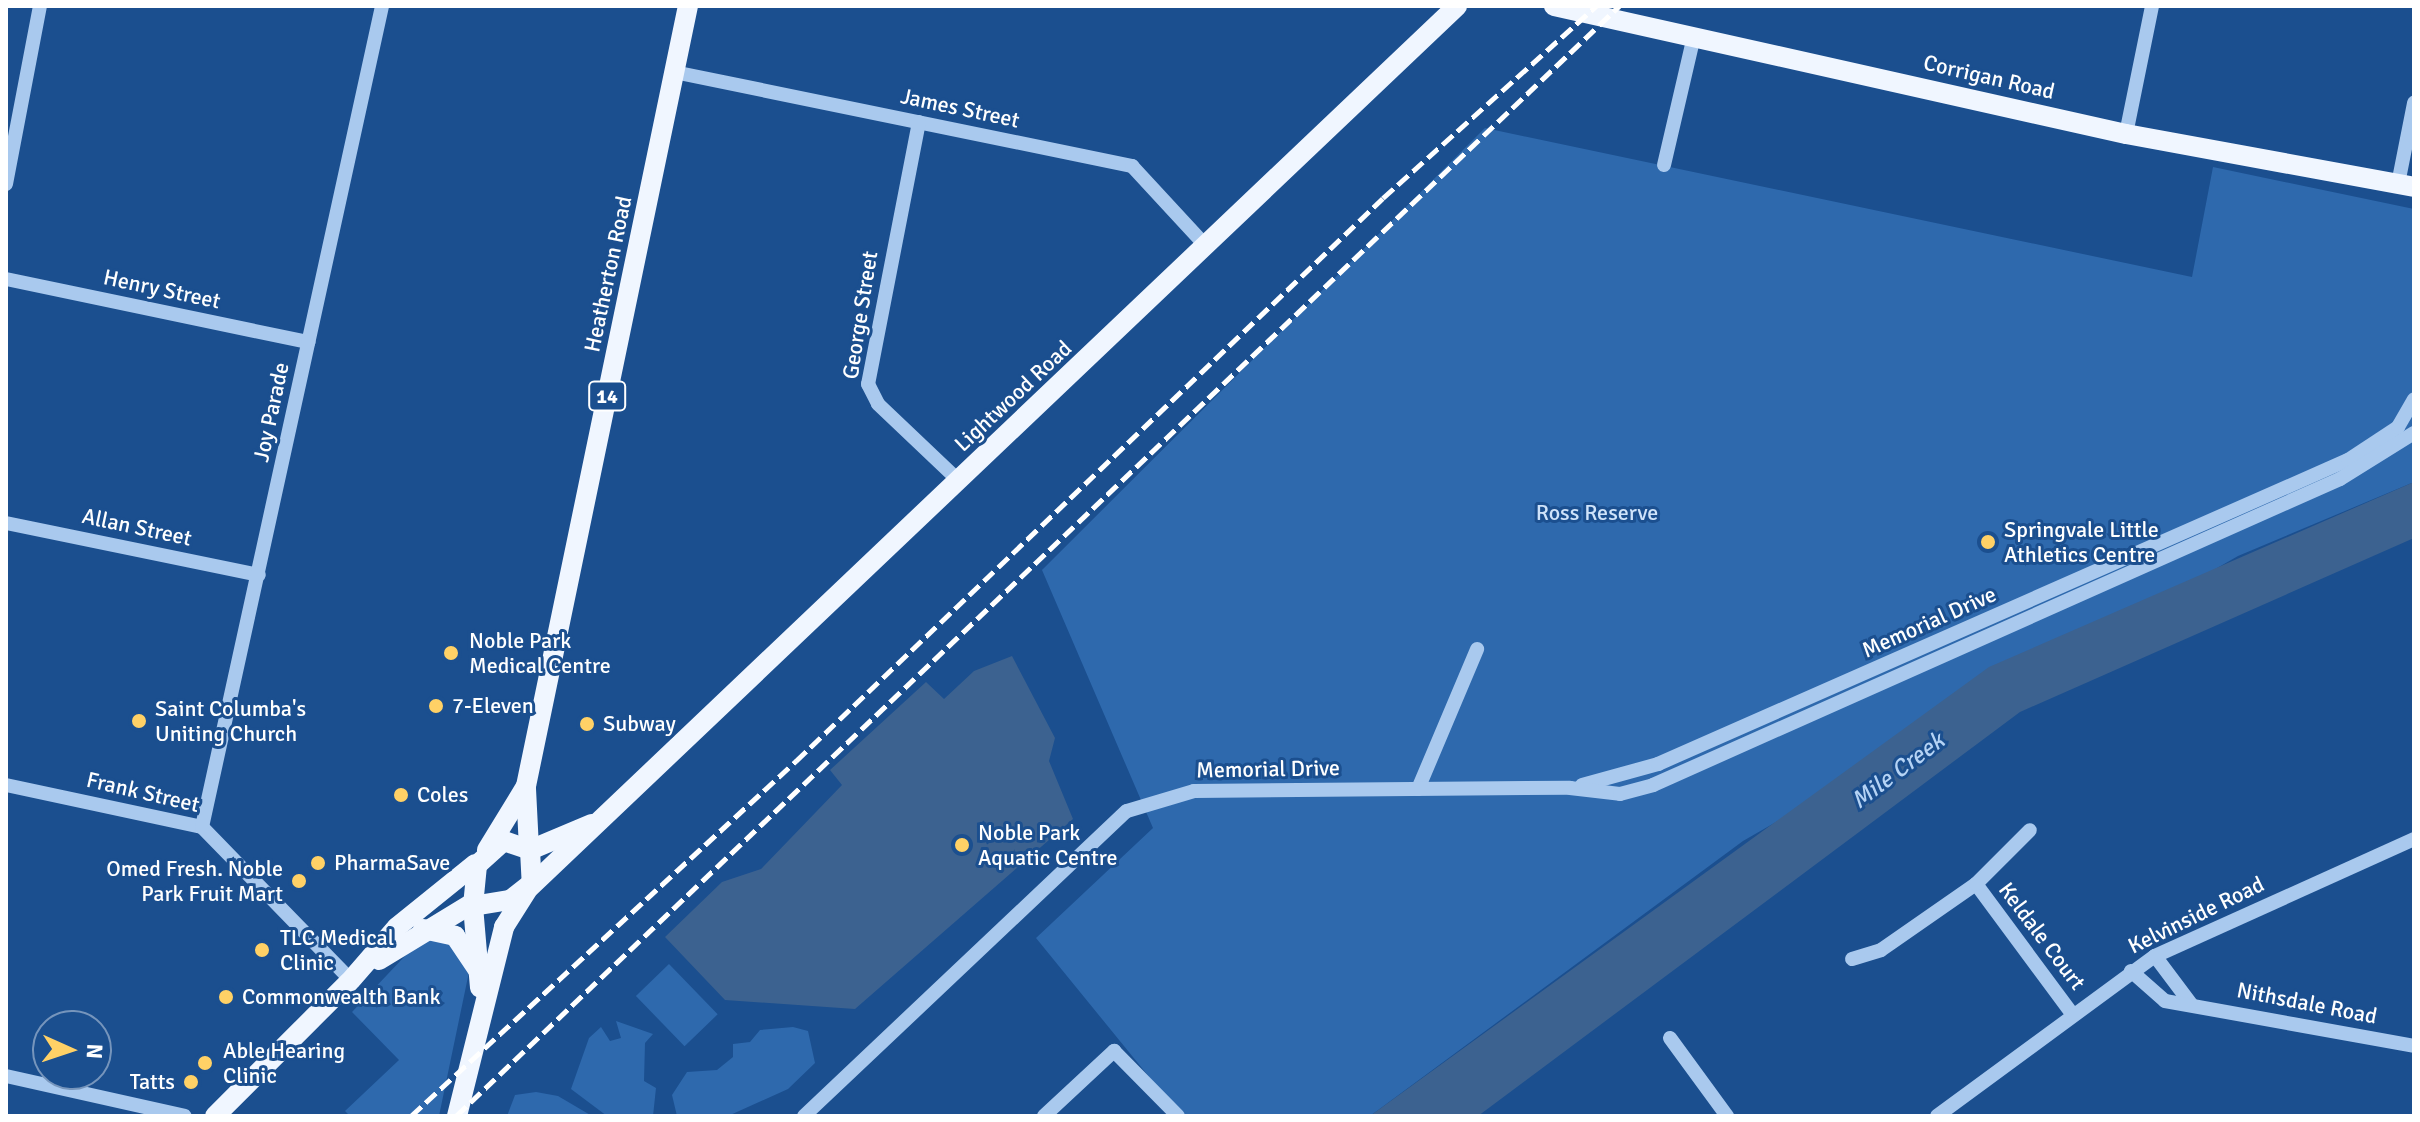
<!DOCTYPE html>
<html>
<head>
<meta charset="utf-8">
<style>
  body { margin:0 }
  #map { position:relative; width:2420px; height:1122px; overflow:hidden; background:#1b4f8f; font-family:Signika,sans-serif }
  div>[style] { position:absolute }
  .green>* { inset:0; background:#2e69ad; transform-origin:0 0 }
  .water>* { inset:0; background:#3c6290 }
  .minor>* { height:14px; margin:-7px; padding:0 7px; transform-origin:7px; border-radius:7px; background:#a9c9ee }
  .major>* { height:20px; margin:-10px; padding:0 10px; transform-origin:10px; border-radius:10px; background:#f0f6ff }
  .rail>* { height:5px; margin-top:-2.5px; transform-origin:0; background:repeating-linear-gradient(90deg,#fff 0 14px,transparent 0 20px) }
  .dots>* { width:22px; height:22px; translate:-50% -50%; box-sizing:border-box; border:4px solid #1b4f8f; border-radius:50% }
  span { translate:-50% -50%; white-space:nowrap; text-align:center; line-height:1.15; -webkit-text-stroke:6px #1b4f8f; paint-order:stroke }
  .shield-label span { padding:2px 6px; background:#1b4f8f; border:2px solid; border-radius:6px; -webkit-text-stroke-width:0 }
  .shield-label { font-size:20px; color:#fff; font-weight:700 }
  .street-label { font-size:22px; color:#fff }
  .park-label { font-size:22px; color:#cfe3fa }
  .poi-label { font-size:22px; color:#fff }
  .left { translate:0 -50%; text-align:left }
  .right { translate:-100% -50%; text-align:right }
  .water-label { font-size:24px; color:#b5d3f5; font-style:italic }
  .frame { position:absolute; inset:0; border:8px solid #fff; pointer-events:none }
  .north { position:absolute; left:32px; top:1010px; width:80px; height:80px; box-sizing:border-box; background:#1b4f8f; border:2px solid #7695bc; border-radius:50%; rotate:93deg; font-size:22px; font-weight:700; line-height:32px; text-align:center; color:#fff }
  .north::after { content:''; display:block; margin:auto; width:28px; height:36px; background:#ffd166; clip-path:polygon(50% 0,100% 100%,50% 72%,0 100%) }
</style>
</head>
<body>
<div id="map">
  <div class="green">
    <div style="clip-path:polygon(1485px 128px,2192px 277px,2213px 167px,2414px 209px,2414px 482px,2238px 556px,1743px 841px,1370px 1116px,1181px 1116px,1036px 938px,1153px 828px,1042px 570px)"></div>
    <div style="clip-path:polygon(421px 939px,449px 940px,469px 972px,439px 1116px,350px 1116px,345px 1111px,399px 1060px,352px 1012px)"></div>
    <div style="left:669px;top:964px;width:70px;height:46px;rotate:46deg"></div>
    <div style="clip-path:polygon(616px 1021px,653px 1034px,645px 1043px,644px 1081px,656px 1088px,653px 1116px,607px 1116px,571px 1089px,589px 1038px,601px 1027px,610px 1041px,621px 1038px)"></div>
    <div style="clip-path:polygon(793px 1027px,808px 1031px,815px 1063px,788px 1089px,728px 1116px,677px 1116px,672px 1095px,687px 1072px,717px 1070px,733px 1057px,733px 1044px,750px 1042px,760px 1030px)"></div>
    <div style="clip-path:polygon(536px 1092px,558px 1096px,592px 1116px,507px 1116px,515px 1095px)"></div>
  </div>
  <div class="water">
    <div style="clip-path:polygon(2414px 482px,2414px 538px,2020px 712px,1478px 1116px,1370px 1116px,1989px 667px)"></div>
    <div style="clip-path:polygon(1012px 656px,1055px 738px,1049px 761px,1073px 819px,855px 1009px,725px 1000px,665px 937px,722px 882px,761px 869px,842px 785px,830px 770px,926px 682px,944px 699px,974px 671px)"></div>
  </div>
  <div class="minor">
    <div style="left:674px;top:72px;width:468px;rotate:11.6deg"></div>
    <div style="left:1132px;top:166px;width:108px;rotate:47.3deg"></div>
    <div style="left:919px;top:122px;width:267px;rotate:101deg"></div>
    <div style="left:868px;top:384px;width:22px;rotate:63deg"></div>
    <div style="left:878px;top:404px;width:110px;rotate:43.5deg"></div>
    <div style="left:2126px;top:134px;width:131px;rotate:-78.5deg"></div>
    <div style="left:1664px;top:165px;width:132px;rotate:-76.9deg"></div>
    <div style="left:6px;top:184px;width:181px;rotate:-79.2deg"></div>
    <div style="left:2398px;top:184px;width:83px;rotate:-78.8deg"></div>
    <div style="left:6px;top:279px;width:309px;rotate:11.8deg"></div>
    <div style="left:6px;top:523px;width:258px;rotate:11.6deg"></div>
    <div style="left:6px;top:785px;width:200px;rotate:12.1deg"></div>
    <div style="left:202px;top:827px;width:214px;rotate:45.8deg"></div>
    <div style="left:1582px;top:785px;width:79px;rotate:-15.4deg"></div>
    <div style="left:1658px;top:764px;width:754px;rotate:-23.78deg"></div>
    <div style="left:2348px;top:460px;width:60px;rotate:-33.4deg"></div>
    <div style="left:2398px;top:427px;width:32px;rotate:-60deg"></div>
    <div style="left:1418px;top:789px;width:152px;rotate:-67.1deg"></div>
    <div style="left:202px;top:827px;width:841px;rotate:-77.63deg"></div>
    <div style="left:1976px;top:884px;width:163px;rotate:53.5deg"></div>
    <div style="left:2155px;top:956px;width:60px;rotate:53.1deg"></div>
    <div style="left:1852px;top:959px;width:30px;rotate:-17deg"></div>
    <div style="left:1881px;top:950px;width:116px;rotate:-34.8deg"></div>
    <div style="left:1976px;top:884px;width:76px;rotate:-45deg"></div>
    <div style="left:2131px;top:971px;width:45px;rotate:41.4deg"></div>
    <div style="left:2165px;top:1001px;width:253px;rotate:10.2deg"></div>
    <div style="left:1670px;top:1038px;width:97px;rotate:53.8deg"></div>
    <div style="left:6px;top:1076px;width:183px;rotate:12.6deg"></div>
    <div style="left:804px;top:1116px;width:444px;rotate:-43.4deg"></div>
    <div style="left:1127px;top:811px;width:70px;rotate:-16.6deg"></div>
    <div style="left:1194px;top:791px;width:376px;rotate:-0.5deg"></div>
    <div style="left:1570px;top:788px;width:50px;rotate:6.8deg"></div>
    <div style="left:1620px;top:794px;width:34px;rotate:-15deg"></div>
    <div style="left:1653px;top:785px;width:752px;rotate:-24.01deg"></div>
    <div style="left:2340px;top:479px;width:87px;rotate:-31.9deg"></div>
    <div style="left:1044px;top:1116px;width:96px;rotate:-42.9deg"></div>
    <div style="left:1114px;top:1051px;width:91px;rotate:45.4deg"></div>
    <div style="left:1937px;top:1116px;width:270px;rotate:-36.3deg"></div>
    <div style="left:2155px;top:956px;width:284px;rotate:-24.3deg"></div>
  </div>
  <div class="major">
    <div style="left:1554px;top:6px;width:586px;rotate:12.61deg"></div>
    <div style="left:2126px;top:134px;width:293px;rotate:10.4deg"></div>
    <div style="left:526px;top:789px;width:60px;rotate:87.1deg"></div>
    <div style="left:504px;top:841px;width:28px;rotate:19deg"></div>
    <div style="left:530px;top:850px;width:33px;rotate:87deg"></div>
    <div style="left:532px;top:883px;width:28px;rotate:142deg"></div>
    <div style="left:510px;top:900px;width:37px;rotate:171deg"></div>
    <div style="left:473px;top:906px;width:41px;rotate:-84.4deg"></div>
    <div style="left:477px;top:865px;width:36px;rotate:-42deg"></div>
    <div style="left:487px;top:850px;width:75px;rotate:-58.6deg"></div>
    <div style="left:526px;top:786px;width:797px;rotate:-78.27deg"></div>
    <div style="left:530px;top:850px;width:67px;rotate:-22.8deg"></div>
    <div style="left:530px;top:887px;width:1279px;rotate:-43.54deg"></div>
    <div style="left:473px;top:906px;width:82px;rotate:85.1deg"></div>
    <div style="left:423px;top:929px;width:33px;rotate:12deg"></div>
    <div style="left:455px;top:936px;width:40px;rotate:56deg"></div>
    <div style="left:379px;top:960px;width:108px;rotate:-31.3deg"></div>
    <div style="left:351px;top:980px;width:70px;rotate:-49deg"></div>
    <div style="left:397px;top:927px;width:100px;rotate:-38.9deg"></div>
    <div style="left:215px;top:1116px;width:190px;rotate:-45deg"></div>
    <div style="left:457px;top:1116px;width:195px;rotate:-76deg"></div>
    <div style="left:504px;top:927px;width:45px;rotate:-57.7deg"></div>
  </div>
  <div class="rail">
    <div style="left:411px;top:1116px;width:524px;rotate:-42.68deg"></div>
    <div style="left:796px;top:761px;width:813px;rotate:-43.8deg"></div>
    <div style="left:1383px;top:198px;width:287px;rotate:-42deg"></div>
    <div style="left:456px;top:1116px;width:1608px;rotate:-43.66deg"></div>
  </div>
  <div class="dots">
    <div style="left:1988px;top:542px;background:#ffd166"></div>
    <div style="left:451px;top:653px;background:#ffd166"></div>
    <div style="left:436px;top:706px;background:#ffd166"></div>
    <div style="left:139px;top:721px;background:#ffd166"></div>
    <div style="left:587px;top:724px;background:#ffd166"></div>
    <div style="left:401px;top:795px;background:#ffd166"></div>
    <div style="left:962px;top:845px;background:#ffd166"></div>
    <div style="left:318px;top:863px;background:#ffd166"></div>
    <div style="left:299px;top:881px;background:#ffd166"></div>
    <div style="left:262px;top:950px;background:#ffd166"></div>
    <div style="left:226px;top:997px;background:#ffd166"></div>
    <div style="left:205px;top:1063px;background:#ffd166"></div>
    <div style="left:191px;top:1082px;background:#ffd166"></div>
  </div>
  <div class="shield-label">
    <span style="left:607px;top:396px">14</span>
  </div>
  <div class="street-label">
    <span style="left:1989px;top:77px;rotate:13deg">Corrigan Road</span>
    <span style="left:960px;top:108px;rotate:12deg">James Street</span>
    <span style="left:608px;top:274px;rotate:-78deg">Heatherton Road</span>
    <span style="left:162px;top:289px;rotate:12deg">Henry Street</span>
    <span style="left:860px;top:315px;rotate:-81deg">George Street</span>
    <span style="left:1013px;top:396px;rotate:-43deg">Lightwood Road</span>
    <span style="left:271px;top:412px;rotate:-78deg">Joy Parade</span>
    <span style="left:137px;top:527px;rotate:12deg">Allan Street</span>
    <span style="left:1929px;top:622px;rotate:-24deg">Memorial Drive</span>
    <span style="left:1268px;top:769px;rotate:-1deg">Memorial Drive</span>
    <span style="left:143px;top:792px;rotate:13deg">Frank Street</span>
    <span style="left:2196px;top:915px;rotate:-26deg">Kelvinside Road</span>
    <span style="left:2042px;top:936px;rotate:53deg">Keldale Court</span>
    <span style="left:2307px;top:1003px;rotate:11deg">Nithsdale Road</span>
  </div>
  <div class="park-label">
    <span style="left:1597px;top:513px">Ross Reserve</span>
  </div>
  <div class="poi-label">
    <span class="left" style="left:2004px;top:542px">Springvale Little<br>Athletics Centre</span>
    <span class="left" style="left:469px;top:653px">Noble Park<br>Medical Centre</span>
    <span class="left" style="left:452px;top:706px">7-Eleven</span>
    <span class="left" style="left:155px;top:721px">Saint Columba's<br>Uniting Church</span>
    <span class="left" style="left:603px;top:724px">Subway</span>
    <span class="left" style="left:417px;top:795px">Coles</span>
    <span class="left" style="left:978px;top:845px">Noble Park<br>Aquatic Centre</span>
    <span class="left" style="left:334px;top:863px">PharmaSave</span>
    <span class="right" style="left:283px;top:881px">Omed Fresh. Noble<br>Park Fruit Mart</span>
    <span class="left" style="left:280px;top:950px">TLC Medical<br>Clinic</span>
    <span class="left" style="left:242px;top:997px">Commonwealth Bank</span>
    <span class="left" style="left:223px;top:1063px">Able Hearing<br>Clinic</span>
    <span class="right" style="left:175px;top:1082px">Tatts</span>
  </div>
  <div class="water-label">
    <span style="left:1898px;top:771px;rotate:-37deg">Mile Creek</span>
  </div>
  <div class="frame"></div>
  <div class="north">N</div>
</div>
</body>
</html>
